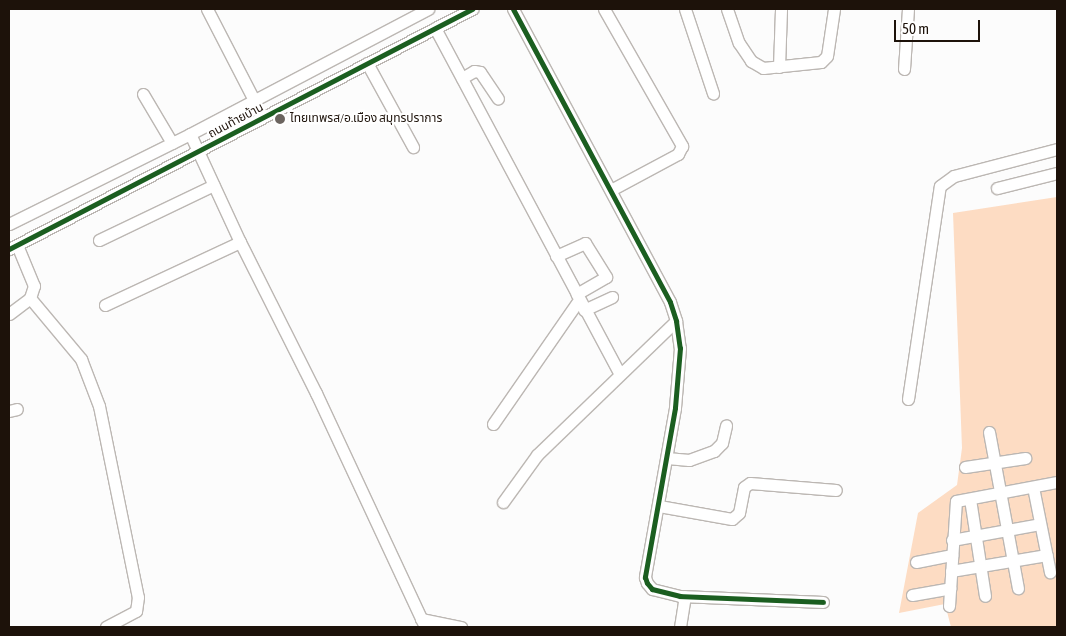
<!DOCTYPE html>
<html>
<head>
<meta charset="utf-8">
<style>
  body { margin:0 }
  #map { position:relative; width:1066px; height:636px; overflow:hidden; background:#fcfcfc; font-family:"Asap Condensed","Noto Sans Thai",sans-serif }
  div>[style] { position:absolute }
  .green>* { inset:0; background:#fddcc3 }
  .roads { filter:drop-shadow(1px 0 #bcb7b3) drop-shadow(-1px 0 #bcb7b3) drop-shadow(0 1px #bcb7b3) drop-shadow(0 -1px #bcb7b3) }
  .minor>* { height:11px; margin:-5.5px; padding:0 5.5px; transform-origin:5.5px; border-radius:5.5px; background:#fff }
  .cycleway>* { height:5px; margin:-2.5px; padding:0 2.5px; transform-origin:2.5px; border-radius:2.5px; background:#1b5e20 }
  .dots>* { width:14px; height:14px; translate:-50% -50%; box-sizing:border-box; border:2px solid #fff; border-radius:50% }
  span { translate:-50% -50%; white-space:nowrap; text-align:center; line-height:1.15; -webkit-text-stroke:4.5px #fff; paint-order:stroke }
  .poi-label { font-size:12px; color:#1d120a }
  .left { translate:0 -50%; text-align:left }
  .street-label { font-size:12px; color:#1d120a }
  .frame { position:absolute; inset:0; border:10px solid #1d120a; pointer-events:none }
  .scale { position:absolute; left:894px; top:20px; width:86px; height:22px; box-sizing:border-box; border:2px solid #1d120a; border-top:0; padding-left:6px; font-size:15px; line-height:18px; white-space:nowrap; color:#1d120a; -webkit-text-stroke:4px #fff; paint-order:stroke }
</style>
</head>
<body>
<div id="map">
  <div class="green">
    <div style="clip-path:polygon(1057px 197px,1057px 627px,951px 627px,945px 604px,899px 613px,918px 513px,957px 485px,962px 448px,953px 213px)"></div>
  </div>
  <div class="roads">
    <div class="minor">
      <div style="left:207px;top:9px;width:102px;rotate:62.7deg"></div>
      <div style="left:513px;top:9px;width:332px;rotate:61.8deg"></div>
      <div style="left:670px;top:302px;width:20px;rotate:72deg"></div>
      <div style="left:676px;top:321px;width:27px;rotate:82deg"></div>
      <div style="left:680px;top:348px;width:60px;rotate:94.8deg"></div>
      <div style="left:675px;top:408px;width:172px;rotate:100.1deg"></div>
      <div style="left:645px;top:577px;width:6px;rotate:72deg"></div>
      <div style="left:647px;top:583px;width:8px;rotate:50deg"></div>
      <div style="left:652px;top:589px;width:29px;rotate:14deg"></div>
      <div style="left:680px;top:596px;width:143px;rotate:2.4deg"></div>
      <div style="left:604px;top:9px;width:158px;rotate:60.3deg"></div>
      <div style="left:682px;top:146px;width:9px;rotate:117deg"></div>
      <div style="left:678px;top:154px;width:76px;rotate:151.8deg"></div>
      <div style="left:685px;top:9px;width:89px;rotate:71.6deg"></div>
      <div style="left:727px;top:9px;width:36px;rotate:71deg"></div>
      <div style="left:739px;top:43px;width:22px;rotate:56deg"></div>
      <div style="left:751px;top:61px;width:14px;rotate:30deg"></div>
      <div style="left:763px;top:68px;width:58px;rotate:-5.9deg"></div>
      <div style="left:821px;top:62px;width:8px;rotate:-45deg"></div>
      <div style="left:827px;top:56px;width:48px;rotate:-81.5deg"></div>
      <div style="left:435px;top:28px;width:391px;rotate:61.9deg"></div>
      <div style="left:367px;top:63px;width:96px;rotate:61.3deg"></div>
      <div style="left:779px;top:67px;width:58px;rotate:-88deg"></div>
      <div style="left:904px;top:69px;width:60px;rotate:-86.2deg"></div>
      <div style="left:462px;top:78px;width:14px;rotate:-30deg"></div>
      <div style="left:474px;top:71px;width:6px;rotate:9deg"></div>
      <div style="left:480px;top:72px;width:32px;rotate:56deg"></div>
      <div style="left:143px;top:94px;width:57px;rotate:59.4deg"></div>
      <div style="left:997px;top:188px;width:62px;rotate:-14deg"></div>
      <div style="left:9px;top:224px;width:202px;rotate:-26.4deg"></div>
      <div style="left:190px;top:134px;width:269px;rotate:-27.7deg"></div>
      <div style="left:99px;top:240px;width:127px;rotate:-25.6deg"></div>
      <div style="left:240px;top:242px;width:169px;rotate:63.3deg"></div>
      <div style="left:316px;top:393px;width:258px;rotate:65deg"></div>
      <div style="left:9px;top:249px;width:522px;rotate:-27.4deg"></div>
      <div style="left:556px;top:256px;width:32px;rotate:-24deg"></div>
      <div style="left:585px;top:243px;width:40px;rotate:58deg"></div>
      <div style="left:606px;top:277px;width:34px;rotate:150deg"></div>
      <div style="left:30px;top:298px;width:80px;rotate:50.1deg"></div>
      <div style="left:81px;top:359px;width:50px;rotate:69deg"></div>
      <div style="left:99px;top:406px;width:195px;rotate:78.5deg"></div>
      <div style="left:138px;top:597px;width:14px;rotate:98deg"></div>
      <div style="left:136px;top:611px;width:34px;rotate:152deg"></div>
      <div style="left:105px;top:305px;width:149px;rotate:-25deg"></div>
      <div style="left:240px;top:242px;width:119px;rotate:-114.8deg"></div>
      <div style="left:584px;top:310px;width:31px;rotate:-25deg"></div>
      <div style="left:9px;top:314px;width:26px;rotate:-37deg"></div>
      <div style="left:30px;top:298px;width:13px;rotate:-72deg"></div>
      <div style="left:34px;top:286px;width:44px;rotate:-112.5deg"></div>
      <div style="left:908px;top:399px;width:215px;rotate:-81.5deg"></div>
      <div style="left:940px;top:186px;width:17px;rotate:-36deg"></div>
      <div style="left:954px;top:176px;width:106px;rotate:-14.7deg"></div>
      <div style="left:9px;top:411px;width:8px;rotate:-14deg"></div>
      <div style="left:493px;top:424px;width:151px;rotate:-55.3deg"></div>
      <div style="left:989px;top:432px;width:159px;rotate:79.5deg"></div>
      <div style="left:667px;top:458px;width:22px;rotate:5deg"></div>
      <div style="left:689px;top:460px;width:27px;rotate:-20deg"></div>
      <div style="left:714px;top:451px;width:11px;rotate:-45deg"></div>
      <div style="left:722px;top:443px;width:18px;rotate:-77deg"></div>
      <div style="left:965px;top:467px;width:61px;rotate:-8.5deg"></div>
      <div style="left:1033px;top:487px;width:87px;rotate:78.7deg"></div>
      <div style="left:970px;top:499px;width:98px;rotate:81.2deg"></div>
      <div style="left:503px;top:502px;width:58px;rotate:-54.1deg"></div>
      <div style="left:537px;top:455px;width:193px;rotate:-44deg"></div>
      <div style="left:659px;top:506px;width:74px;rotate:10.1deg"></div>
      <div style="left:732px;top:519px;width:9px;rotate:-41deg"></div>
      <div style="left:739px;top:513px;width:26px;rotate:-79deg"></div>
      <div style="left:744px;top:487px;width:7px;rotate:-34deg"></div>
      <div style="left:750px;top:483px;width:86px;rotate:4.7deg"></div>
      <div style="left:952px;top:540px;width:89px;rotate:-10.3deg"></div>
      <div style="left:916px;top:562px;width:37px;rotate:-11deg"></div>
      <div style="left:951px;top:571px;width:97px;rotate:-9.5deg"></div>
      <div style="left:912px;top:595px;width:39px;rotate:-10deg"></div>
      <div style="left:949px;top:606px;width:105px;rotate:-86.2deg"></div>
      <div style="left:956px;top:501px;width:103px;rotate:-10.7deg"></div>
      <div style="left:421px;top:619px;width:41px;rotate:11.3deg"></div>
      <div style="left:680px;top:627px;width:31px;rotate:-81deg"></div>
    </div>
  </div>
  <div class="cycleway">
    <div style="left:513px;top:9px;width:332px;rotate:61.8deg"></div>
    <div style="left:670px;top:302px;width:20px;rotate:72deg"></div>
    <div style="left:676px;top:321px;width:27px;rotate:82deg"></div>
    <div style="left:680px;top:348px;width:60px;rotate:94.8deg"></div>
    <div style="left:675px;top:408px;width:172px;rotate:100.1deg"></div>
    <div style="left:645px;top:577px;width:6px;rotate:72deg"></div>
    <div style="left:647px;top:583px;width:8px;rotate:50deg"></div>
    <div style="left:652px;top:589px;width:29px;rotate:14deg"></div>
    <div style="left:680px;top:596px;width:143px;rotate:2.4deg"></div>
    <div style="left:9px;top:249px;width:522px;rotate:-27.4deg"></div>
  </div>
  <div class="dots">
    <div style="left:280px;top:119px;background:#6b645f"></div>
  </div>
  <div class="poi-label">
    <span class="left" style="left:290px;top:119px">ไทยเทพรส/อ.เมือง สมุทรปราการ</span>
  </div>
  <div class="street-label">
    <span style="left:236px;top:121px;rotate:-28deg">ถนนท้ายบ้าน</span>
  </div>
  <div class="frame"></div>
  <div class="scale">50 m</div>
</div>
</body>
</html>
